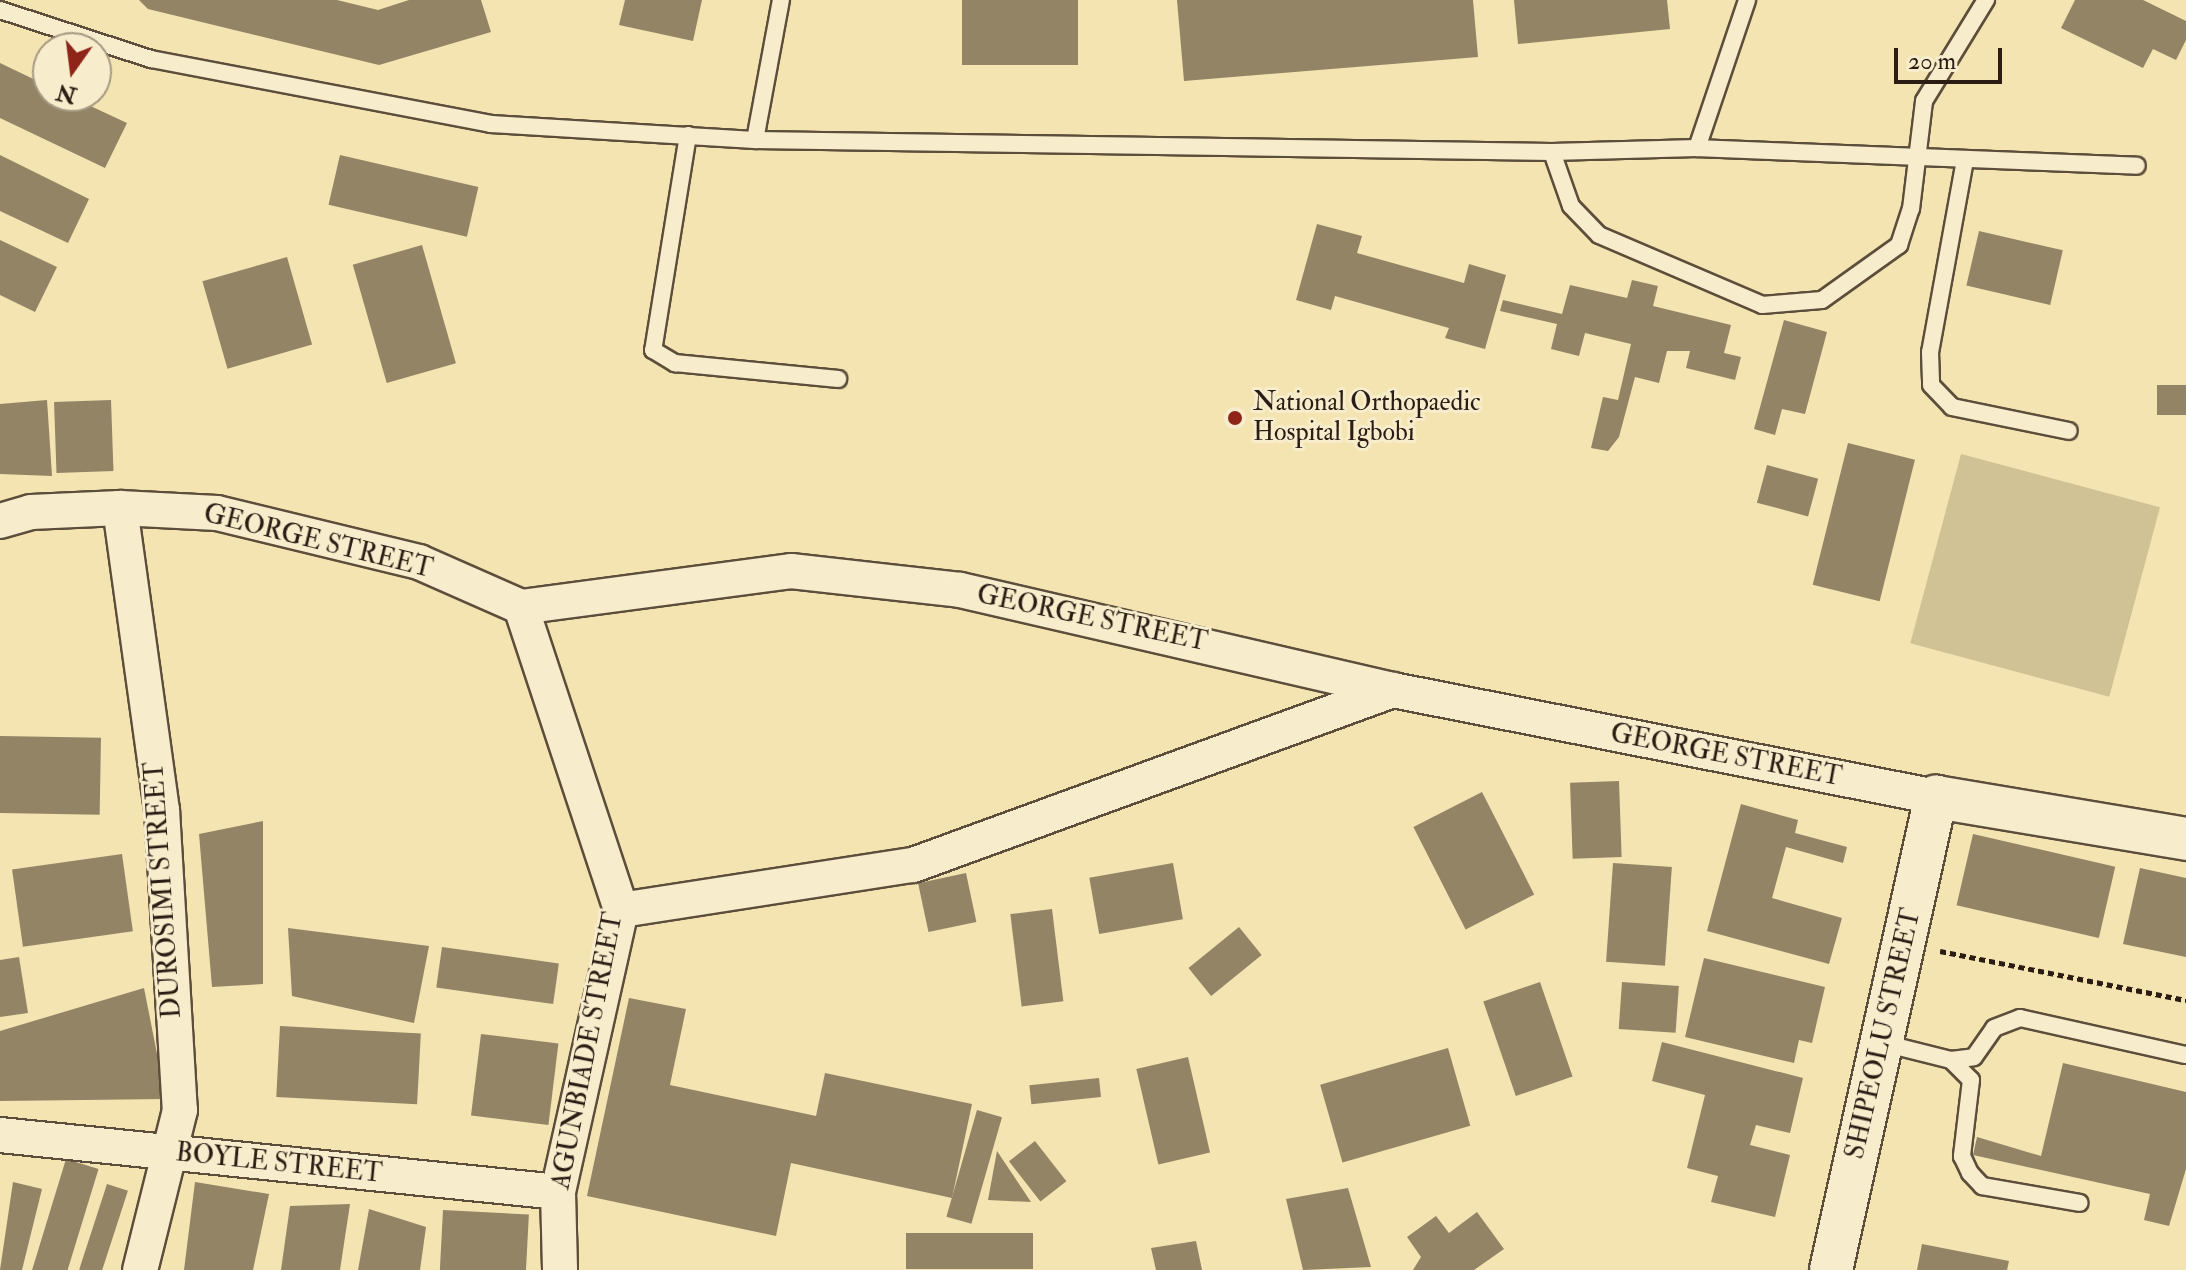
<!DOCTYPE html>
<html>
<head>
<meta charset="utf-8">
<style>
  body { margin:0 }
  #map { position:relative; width:2186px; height:1270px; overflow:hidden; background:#f3e4b1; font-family:"IM FELL Double Pica",serif }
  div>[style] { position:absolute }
  .green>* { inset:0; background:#d1c296; transform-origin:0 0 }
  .building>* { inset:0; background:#938466; transform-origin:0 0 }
  .path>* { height:5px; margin-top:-2.5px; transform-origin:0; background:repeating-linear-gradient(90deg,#2b1c14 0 6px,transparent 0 10px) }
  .roads { filter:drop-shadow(2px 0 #5d4e3b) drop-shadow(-2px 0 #5d4e3b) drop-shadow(0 2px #5d4e3b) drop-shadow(0 -2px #5d4e3b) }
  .service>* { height:16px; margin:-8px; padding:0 8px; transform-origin:8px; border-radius:8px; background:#f7edcc }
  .minor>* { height:34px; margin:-17px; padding:0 17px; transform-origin:17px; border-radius:17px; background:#f7edcc }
  .tertiary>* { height:42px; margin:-21px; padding:0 21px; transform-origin:21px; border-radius:21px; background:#f7edcc }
  .dots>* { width:22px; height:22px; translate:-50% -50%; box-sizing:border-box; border:4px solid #f7edcc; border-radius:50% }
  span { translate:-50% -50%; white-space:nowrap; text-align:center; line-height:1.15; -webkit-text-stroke:6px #f7edcc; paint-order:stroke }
  .poi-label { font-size:26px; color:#2b1c14 }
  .left { translate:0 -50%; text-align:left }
  .street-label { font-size:26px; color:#2b1c14 }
  .north { position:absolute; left:32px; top:32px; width:80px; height:80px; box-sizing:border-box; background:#f7edcc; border:2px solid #a59982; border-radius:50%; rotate:194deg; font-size:22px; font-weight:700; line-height:32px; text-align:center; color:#2b1c14 }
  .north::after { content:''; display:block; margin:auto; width:28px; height:36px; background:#8f2418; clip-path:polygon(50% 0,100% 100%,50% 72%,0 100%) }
  .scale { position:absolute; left:1894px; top:48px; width:108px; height:36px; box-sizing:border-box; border:4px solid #2b1c14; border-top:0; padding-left:10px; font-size:24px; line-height:28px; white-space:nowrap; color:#2b1c14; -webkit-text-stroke:6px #f7edcc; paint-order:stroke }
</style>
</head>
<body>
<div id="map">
  <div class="green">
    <div style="left:1961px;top:454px;width:206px;height:196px;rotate:15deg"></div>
  </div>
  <div class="building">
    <div style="clip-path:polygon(139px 0,337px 0,378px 10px,409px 0,481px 0,491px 32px,379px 65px,148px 9px)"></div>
    <div style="clip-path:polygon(625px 0,702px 0,693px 41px,619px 25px)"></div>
    <div style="left:962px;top:0;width:116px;height:65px"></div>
    <div style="clip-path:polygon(1177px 0,1473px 0,1478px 57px,1184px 81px)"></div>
    <div style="clip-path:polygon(1514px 0,1667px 0,1670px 29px,1518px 44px)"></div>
    <div style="clip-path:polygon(2075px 0,2143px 0,2186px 21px,2186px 40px,2176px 60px,2153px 49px,2143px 68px,2061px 28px)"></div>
    <div style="clip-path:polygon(0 63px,48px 86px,48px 96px,69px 96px,127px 123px,105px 168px,0 118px)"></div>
    <div style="clip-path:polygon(0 155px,89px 199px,68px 243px,0 211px)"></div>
    <div style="left:340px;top:155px;width:142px;height:51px;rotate:13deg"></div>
    <div style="clip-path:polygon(1317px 224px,1362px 236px,1357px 253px,1464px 283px,1469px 264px,1506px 275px,1485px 349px,1445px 338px,1449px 328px,1335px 296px,1331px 310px,1296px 300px)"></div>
    <div style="left:1979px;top:231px;width:86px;height:56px;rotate:13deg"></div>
    <div style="clip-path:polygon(0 240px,57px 267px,35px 312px,0 295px)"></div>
    <div style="left:422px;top:245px;width:123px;height:72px;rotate:74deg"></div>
    <div style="left:287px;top:257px;width:91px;height:88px;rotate:74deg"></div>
    <div style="clip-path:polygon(1632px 280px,1658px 286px,1653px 306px,1731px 325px,1724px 353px,1741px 357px,1735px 380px,1686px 368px,1690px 351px,1667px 351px,1659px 383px,1635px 377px,1619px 437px,1608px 451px,1591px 448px,1603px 397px,1618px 400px,1631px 344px,1585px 333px,1579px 356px,1551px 349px,1557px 324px,1500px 311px,1503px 300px,1562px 314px,1570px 285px,1627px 298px)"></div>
    <div style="clip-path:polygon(1784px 320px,1827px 332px,1805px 414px,1782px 409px,1775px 435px,1754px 429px)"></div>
    <div style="left:2157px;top:385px;width:29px;height:30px"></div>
    <div style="clip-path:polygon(47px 400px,52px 476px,0 474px,0 404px)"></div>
    <div style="left:111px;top:400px;width:71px;height:57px;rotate:88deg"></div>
    <div style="left:1848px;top:443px;width:69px;height:146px;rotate:14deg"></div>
    <div style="left:1767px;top:465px;width:53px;height:39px;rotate:15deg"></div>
    <div style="left:0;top:736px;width:101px;height:77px;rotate:1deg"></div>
    <div style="left:1619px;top:781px;width:76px;height:49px;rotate:88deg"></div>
    <div style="left:1482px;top:792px;width:115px;height:77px;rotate:63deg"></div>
    <div style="clip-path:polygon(1741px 804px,1798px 820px,1795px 833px,1847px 847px,1843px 863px,1786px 847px,1772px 898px,1842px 918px,1829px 964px,1707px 931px)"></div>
    <div style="clip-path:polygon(263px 821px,263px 984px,212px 987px,199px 834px)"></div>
    <div style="left:1973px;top:834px;width:146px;height:73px;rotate:13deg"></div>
    <div style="left:122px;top:854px;width:78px;height:111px;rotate:82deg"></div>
    <div style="left:1173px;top:863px;width:57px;height:85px;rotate:80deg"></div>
    <div style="left:1613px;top:863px;width:59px;height:99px;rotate:4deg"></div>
    <div style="clip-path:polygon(2140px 868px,2186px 878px,2186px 957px,2123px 944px)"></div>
    <div style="left:966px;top:873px;width:50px;height:49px;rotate:78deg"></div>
    <div style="left:1052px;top:909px;width:93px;height:42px;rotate:83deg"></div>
    <div style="left:1239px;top:927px;width:36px;height:65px;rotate:51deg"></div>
    <div style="clip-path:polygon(288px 928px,429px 946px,414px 1023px,292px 996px)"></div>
    <div style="left:442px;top:947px;width:118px;height:41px;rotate:8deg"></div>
    <div style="clip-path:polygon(19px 957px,28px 1013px,0 1017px,0 960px)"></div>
    <div style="clip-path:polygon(1704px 958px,1825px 987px,1812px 1043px,1799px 1040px,1794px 1063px,1685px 1037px)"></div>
    <div style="left:1540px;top:982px;width:100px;height:60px;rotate:71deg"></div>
    <div style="left:1622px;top:982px;width:57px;height:47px;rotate:4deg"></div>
    <div style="clip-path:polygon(144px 988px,166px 1099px,0 1101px,0 1031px)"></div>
    <div style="clip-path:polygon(629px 998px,686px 1009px,670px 1085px,816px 1116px,825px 1073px,972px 1104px,952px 1198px,791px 1163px,776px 1236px,587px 1196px)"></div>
    <div style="left:280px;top:1026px;width:141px;height:71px;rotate:3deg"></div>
    <div style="left:481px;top:1034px;width:78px;height:82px;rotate:7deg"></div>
    <div style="clip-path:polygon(1662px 1042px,1803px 1078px,1790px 1133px,1756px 1125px,1750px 1145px,1790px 1155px,1775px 1217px,1711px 1202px,1718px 1176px,1687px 1168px,1705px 1095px,1652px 1081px)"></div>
    <div style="left:1448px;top:1048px;width:81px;height:133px;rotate:74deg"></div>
    <div style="left:1188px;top:1057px;width:98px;height:53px;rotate:77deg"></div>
    <div style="clip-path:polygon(2063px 1063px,2186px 1092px,2186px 1169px,2169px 1226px,2144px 1220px,2150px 1194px,1973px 1155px,1977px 1137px,2041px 1156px)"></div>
    <div style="left:1099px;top:1078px;width:19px;height:70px;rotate:84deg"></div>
    <div style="left:977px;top:1110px;width:26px;height:111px;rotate:16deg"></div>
    <div style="left:1035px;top:1141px;width:51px;height:33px;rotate:52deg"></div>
    <div style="clip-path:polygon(997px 1151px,1031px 1202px,988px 1200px)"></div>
    <div style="left:66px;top:1159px;width:34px;height:116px;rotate:17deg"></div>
    <div style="clip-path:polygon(13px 1182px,42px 1189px,22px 1270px,0 1270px)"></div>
    <div style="clip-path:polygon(195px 1182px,269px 1194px,253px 1270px,184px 1270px)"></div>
    <div style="left:107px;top:1184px;width:22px;height:90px;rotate:18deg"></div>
    <div style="clip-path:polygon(1348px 1188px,1371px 1267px,1303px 1270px,1286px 1199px)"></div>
    <div style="clip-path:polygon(350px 1204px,340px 1270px,281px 1270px,290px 1206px)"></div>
    <div style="clip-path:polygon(369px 1209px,426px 1227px,420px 1270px,358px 1270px)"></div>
    <div style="left:443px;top:1210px;width:86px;height:60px;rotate:3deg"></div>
    <div style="clip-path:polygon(1477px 1212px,1504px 1249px,1474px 1270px,1413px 1270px,1421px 1257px,1407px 1237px,1436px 1216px,1449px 1233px)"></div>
    <div style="left:906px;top:1233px;width:127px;height:36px"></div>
    <div style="clip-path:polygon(1196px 1241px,1202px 1270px,1156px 1270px,1151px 1248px)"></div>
    <div style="clip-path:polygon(1922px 1244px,2009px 1261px,2007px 1270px,1917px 1270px)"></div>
  </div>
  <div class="path">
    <div style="left:1940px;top:951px;width:251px;rotate:11.3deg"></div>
  </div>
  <div class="roads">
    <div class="service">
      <div style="left:0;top:10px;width:159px;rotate:18deg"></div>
      <div style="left:151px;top:59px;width:346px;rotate:10.8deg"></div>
      <div style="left:491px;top:124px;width:264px;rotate:3.5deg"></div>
      <div style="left:755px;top:140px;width:797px;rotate:0.86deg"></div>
      <div style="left:1552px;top:152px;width:145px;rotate:-1.6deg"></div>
      <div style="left:1697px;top:148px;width:156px;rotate:-71.3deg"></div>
      <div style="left:688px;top:135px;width:218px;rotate:99.2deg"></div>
      <div style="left:653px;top:350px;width:26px;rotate:31deg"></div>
      <div style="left:675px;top:363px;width:164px;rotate:5.6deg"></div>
      <div style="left:755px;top:140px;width:142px;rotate:-79.5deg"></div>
      <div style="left:1697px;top:148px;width:440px;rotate:2.3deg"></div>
      <div style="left:1552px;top:152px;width:57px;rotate:70.6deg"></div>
      <div style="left:1571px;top:206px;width:40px;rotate:46deg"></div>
      <div style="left:1599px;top:235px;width:177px;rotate:23.2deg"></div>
      <div style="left:1762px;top:305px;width:60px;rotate:-4.8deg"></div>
      <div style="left:1822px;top:300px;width:95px;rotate:-35.5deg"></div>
      <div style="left:1899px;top:245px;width:38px;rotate:-72deg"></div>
      <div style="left:1911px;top:209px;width:109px;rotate:-83.1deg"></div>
      <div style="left:1924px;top:101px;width:119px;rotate:-58.5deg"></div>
      <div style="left:1965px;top:160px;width:195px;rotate:100.3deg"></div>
      <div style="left:1930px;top:352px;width:33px;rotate:88deg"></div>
      <div style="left:1931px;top:385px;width:30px;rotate:46deg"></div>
      <div style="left:1952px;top:407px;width:119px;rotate:11.6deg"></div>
      <div style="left:1883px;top:1043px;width:70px;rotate:14deg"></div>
      <div style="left:1951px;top:1060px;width:23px;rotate:-7deg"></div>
      <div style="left:1974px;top:1057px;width:35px;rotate:-55deg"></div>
      <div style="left:1994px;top:1028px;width:28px;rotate:-21deg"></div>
      <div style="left:2020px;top:1018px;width:170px;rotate:12.6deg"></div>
      <div style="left:1951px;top:1060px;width:28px;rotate:45deg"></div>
      <div style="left:1971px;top:1080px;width:77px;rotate:96.8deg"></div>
      <div style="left:1962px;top:1156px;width:19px;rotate:65deg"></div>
      <div style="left:1970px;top:1173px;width:18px;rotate:47deg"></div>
      <div style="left:1982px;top:1186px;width:99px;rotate:9.8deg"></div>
    </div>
    <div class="minor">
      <div style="left:120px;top:508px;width:305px;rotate:82.1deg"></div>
      <div style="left:162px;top:810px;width:301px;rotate:86.6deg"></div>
      <div style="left:180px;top:1110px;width:165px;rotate:104deg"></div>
      <div style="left:0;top:521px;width:32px;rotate:-16deg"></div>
      <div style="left:31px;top:512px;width:89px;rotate:-2.6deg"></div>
      <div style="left:120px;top:508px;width:97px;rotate:3deg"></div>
      <div style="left:217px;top:513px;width:208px;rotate:13.6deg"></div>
      <div style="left:419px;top:562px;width:111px;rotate:23.8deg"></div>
      <div style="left:521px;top:607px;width:272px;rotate:-7.6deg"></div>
      <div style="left:791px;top:571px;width:170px;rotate:6.4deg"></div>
      <div style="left:960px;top:590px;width:444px;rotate:13deg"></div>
      <div style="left:1393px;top:690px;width:553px;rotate:11.15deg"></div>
      <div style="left:521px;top:607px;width:319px;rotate:71.7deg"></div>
      <div style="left:621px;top:910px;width:289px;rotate:102.6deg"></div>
      <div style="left:558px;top:1192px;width:78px;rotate:88.5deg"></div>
      <div style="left:621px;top:910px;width:295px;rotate:-8.8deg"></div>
      <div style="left:913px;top:865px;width:511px;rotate:-20.03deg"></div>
      <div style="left:0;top:1135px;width:561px;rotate:5.83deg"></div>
    </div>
    <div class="tertiary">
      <div style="left:1831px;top:1270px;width:485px;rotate:-77.5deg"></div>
      <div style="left:1936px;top:797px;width:254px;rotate:9.5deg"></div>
    </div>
  </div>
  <div class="dots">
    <div style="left:1235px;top:418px;background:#8f2418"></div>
  </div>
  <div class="poi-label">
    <span class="left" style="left:1253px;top:418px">National Orthopaedic<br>Hospital Igbobi</span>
  </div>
  <div class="street-label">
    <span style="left:318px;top:542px;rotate:14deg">GEORGE STREET</span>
    <span style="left:1092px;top:619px;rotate:12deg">GEORGE STREET</span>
    <span style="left:1726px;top:756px;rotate:11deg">GEORGE STREET</span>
    <span style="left:164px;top:890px;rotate:-94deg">DUROSIMI STREET</span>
    <span style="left:1884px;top:1034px;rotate:-77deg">SHIPEOLU STREET</span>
    <span style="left:588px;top:1051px;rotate:-79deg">AGUNBIADE STREET</span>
    <span style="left:279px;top:1164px;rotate:6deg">BOYLE STREET</span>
  </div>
  <div class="north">N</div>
  <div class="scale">20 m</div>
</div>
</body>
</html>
